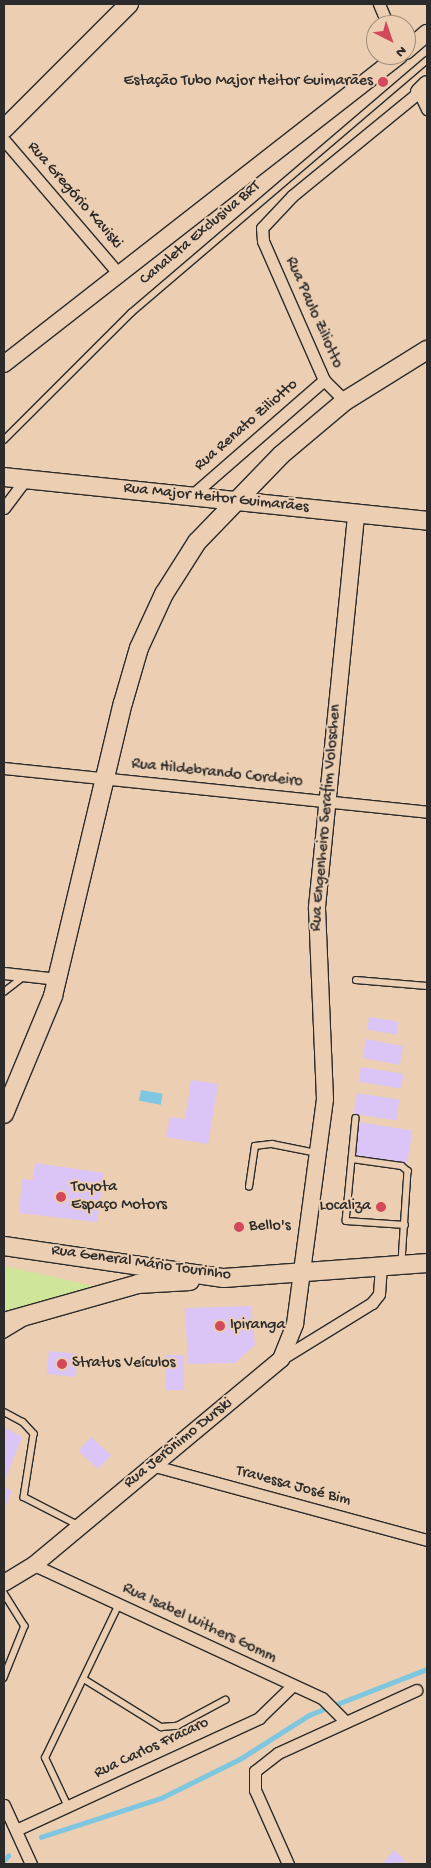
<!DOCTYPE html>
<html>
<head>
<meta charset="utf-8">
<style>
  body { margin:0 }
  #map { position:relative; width:431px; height:1868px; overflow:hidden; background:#eccfb2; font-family:"Gochi Hand",sans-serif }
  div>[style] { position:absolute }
  .green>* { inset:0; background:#cfe59a }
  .water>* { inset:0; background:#7fc6e0; transform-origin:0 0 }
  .stream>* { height:4.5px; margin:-2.25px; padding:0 2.25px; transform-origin:2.25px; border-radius:2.25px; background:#7fc6e0 }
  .building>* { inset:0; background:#dac5f6; transform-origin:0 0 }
  .roads { filter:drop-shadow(1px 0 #2b2b2b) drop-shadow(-1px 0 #2b2b2b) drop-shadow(0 1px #2b2b2b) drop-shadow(0 -1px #2b2b2b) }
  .lane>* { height:5.5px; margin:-2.75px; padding:0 2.75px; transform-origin:2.75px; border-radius:2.75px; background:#eccfb2 }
  .street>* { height:11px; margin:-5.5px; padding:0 5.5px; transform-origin:5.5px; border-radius:5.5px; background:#eccfb2 }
  .secondary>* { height:16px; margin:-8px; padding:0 8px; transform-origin:8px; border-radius:8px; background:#eccfb2 }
  .primary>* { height:18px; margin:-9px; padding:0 9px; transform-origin:9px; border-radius:9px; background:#eccfb2 }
  .dots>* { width:14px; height:14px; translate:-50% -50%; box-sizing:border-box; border:2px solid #eccfb2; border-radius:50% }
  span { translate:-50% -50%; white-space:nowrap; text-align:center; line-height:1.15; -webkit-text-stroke:4px #eccfb2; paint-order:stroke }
  .poi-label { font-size:16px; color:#2b2b2b }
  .right { translate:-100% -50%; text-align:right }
  .left { translate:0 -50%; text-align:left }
  .street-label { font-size:16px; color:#2b2b2b }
  .frame { position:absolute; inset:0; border:5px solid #2b2b2b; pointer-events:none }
  .north { position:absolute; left:366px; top:15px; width:50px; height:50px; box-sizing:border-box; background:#eccfb2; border:1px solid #9f8d7c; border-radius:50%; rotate:139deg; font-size:14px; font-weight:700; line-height:20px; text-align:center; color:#2b2b2b }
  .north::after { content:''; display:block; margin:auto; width:18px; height:22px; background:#d1495b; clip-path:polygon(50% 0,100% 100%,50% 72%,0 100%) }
</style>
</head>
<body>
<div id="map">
  <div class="green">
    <div style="clip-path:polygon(4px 1266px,98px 1287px,4px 1314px)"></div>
  </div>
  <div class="water">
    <div style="left:141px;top:1090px;width:22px;height:11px;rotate:10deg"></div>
  </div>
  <div class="stream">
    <div style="left:41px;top:1837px;width:126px;rotate:-18deg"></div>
    <div style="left:161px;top:1798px;width:88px;rotate:-26.3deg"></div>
    <div style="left:240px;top:1759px;width:82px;rotate:-32.5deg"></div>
    <div style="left:309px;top:1715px;width:127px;rotate:-21.3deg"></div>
    <div style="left:4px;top:1860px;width:6px;rotate:-45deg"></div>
  </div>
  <div class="building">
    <div style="left:369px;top:1017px;width:30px;height:13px;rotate:9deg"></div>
    <div style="left:366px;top:1039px;width:38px;height:19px;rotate:11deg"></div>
    <div style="left:361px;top:1067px;width:43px;height:15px;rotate:9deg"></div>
    <div style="clip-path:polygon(191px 1080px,218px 1084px,208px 1144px,166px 1137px,170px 1117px,185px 1119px)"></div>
    <div style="left:357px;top:1093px;width:43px;height:21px;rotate:9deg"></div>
    <div style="left:358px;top:1122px;width:55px;height:33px;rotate:9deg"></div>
    <div style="clip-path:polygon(35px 1163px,104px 1173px,97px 1222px,19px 1213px,22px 1179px,33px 1180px)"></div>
    <div style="clip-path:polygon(251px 1306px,255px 1345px,235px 1363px,188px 1364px,185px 1308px)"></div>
    <div style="left:49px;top:1351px;width:29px;height:23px;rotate:6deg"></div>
    <div style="left:166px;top:1355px;width:18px;height:35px"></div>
    <div style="clip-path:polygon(4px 1427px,22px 1437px,4px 1483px)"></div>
    <div style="left:91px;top:1437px;width:27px;height:19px;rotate:42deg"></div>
    <div style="clip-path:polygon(4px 1487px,12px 1491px,4px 1510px)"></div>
    <div style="clip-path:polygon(394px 1850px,407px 1862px,382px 1864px)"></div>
  </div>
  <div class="roads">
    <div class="lane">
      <div style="left:4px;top:440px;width:180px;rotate:-45deg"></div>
      <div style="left:131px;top:313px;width:389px;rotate:-40.5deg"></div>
      <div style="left:356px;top:980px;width:71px;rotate:4.8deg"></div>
      <div style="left:4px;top:992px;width:24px;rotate:-38deg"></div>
      <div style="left:356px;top:1118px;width:103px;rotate:95.5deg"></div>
      <div style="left:346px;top:1221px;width:59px;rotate:3.9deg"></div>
      <div style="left:352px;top:1159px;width:50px;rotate:8deg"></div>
      <div style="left:402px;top:1166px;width:8px;rotate:40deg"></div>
      <div style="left:408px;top:1171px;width:91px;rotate:93.8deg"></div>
      <div style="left:249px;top:1187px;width:41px;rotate:-81.7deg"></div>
      <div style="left:255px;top:1146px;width:17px;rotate:-7deg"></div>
      <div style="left:272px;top:1144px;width:46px;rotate:11.3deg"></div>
      <div style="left:4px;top:1335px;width:29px;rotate:-31deg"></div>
      <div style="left:4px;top:1412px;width:21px;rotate:28deg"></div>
      <div style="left:23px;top:1422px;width:16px;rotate:47deg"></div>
      <div style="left:34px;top:1434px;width:64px;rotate:99deg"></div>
      <div style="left:24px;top:1497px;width:63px;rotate:27.4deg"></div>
      <div style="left:4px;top:1593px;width:39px;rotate:58deg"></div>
      <div style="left:25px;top:1626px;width:56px;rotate:112deg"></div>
      <div style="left:84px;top:1679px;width:91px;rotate:31.9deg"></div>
      <div style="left:161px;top:1727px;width:16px;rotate:-4deg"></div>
      <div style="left:177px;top:1726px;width:55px;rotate:-28.4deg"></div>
      <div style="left:68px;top:1807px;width:54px;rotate:-115.1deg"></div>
      <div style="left:45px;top:1758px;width:171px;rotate:-64.3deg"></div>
    </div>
    <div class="street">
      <div style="left:379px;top:4px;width:23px;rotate:67deg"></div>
      <div style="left:4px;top:140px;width:177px;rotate:49.4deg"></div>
      <div style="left:345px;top:401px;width:30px;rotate:-135deg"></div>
      <div style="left:324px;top:380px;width:152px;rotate:-113.7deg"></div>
      <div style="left:263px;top:241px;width:13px;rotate:-94deg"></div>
      <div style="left:262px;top:228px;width:44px;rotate:-46.8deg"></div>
      <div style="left:292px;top:196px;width:164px;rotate:-39.3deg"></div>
      <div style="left:419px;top:92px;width:19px;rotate:65deg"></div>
      <div style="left:190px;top:497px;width:178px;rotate:-41.1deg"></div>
      <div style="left:4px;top:508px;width:35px;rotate:-53deg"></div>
      <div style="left:4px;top:768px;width:425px;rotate:5.9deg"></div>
      <div style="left:4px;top:973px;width:54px;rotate:6.3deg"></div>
      <div style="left:281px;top:1359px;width:107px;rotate:-31.6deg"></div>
      <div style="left:372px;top:1303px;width:11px;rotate:-52deg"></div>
      <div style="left:379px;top:1294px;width:30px;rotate:-86deg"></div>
      <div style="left:151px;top:1465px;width:286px;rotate:15.2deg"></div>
      <div style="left:34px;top:1565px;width:317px;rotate:24.8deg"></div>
      <div style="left:322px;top:1698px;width:33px;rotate:45deg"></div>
      <div style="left:4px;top:1805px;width:65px;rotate:65.4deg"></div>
      <div style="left:16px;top:1830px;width:268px;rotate:-24.7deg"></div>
      <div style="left:259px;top:1718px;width:47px;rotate:-44.1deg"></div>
      <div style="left:288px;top:1864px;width:81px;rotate:-114deg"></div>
      <div style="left:255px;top:1790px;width:19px;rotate:-90deg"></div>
      <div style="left:255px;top:1771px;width:29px;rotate:-38deg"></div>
      <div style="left:278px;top:1753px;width:152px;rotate:-24.5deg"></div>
    </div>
    <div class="secondary">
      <div style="left:406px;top:51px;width:28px;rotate:-41deg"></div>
      <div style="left:419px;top:92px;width:11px;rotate:-45deg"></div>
      <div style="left:4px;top:364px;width:502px;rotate:-37.97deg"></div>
      <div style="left:4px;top:1583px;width:35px;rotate:-31deg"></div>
      <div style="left:34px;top:1565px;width:322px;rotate:-39.8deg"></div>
      <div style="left:281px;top:1359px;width:38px;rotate:-68deg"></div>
      <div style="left:295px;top:1324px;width:227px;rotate:-82.4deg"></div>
      <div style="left:325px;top:1099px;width:192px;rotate:-92.4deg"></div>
      <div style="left:317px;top:907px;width:395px;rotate:-84.3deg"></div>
    </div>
    <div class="primary">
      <div style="left:4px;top:129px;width:177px;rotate:-45deg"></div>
      <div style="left:4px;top:477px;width:425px;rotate:5.9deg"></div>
      <div style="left:4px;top:1114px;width:128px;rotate:-67.4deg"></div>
      <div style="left:53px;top:996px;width:301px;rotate:-76.6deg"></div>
      <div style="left:123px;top:703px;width:57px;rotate:-73.8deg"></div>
      <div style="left:139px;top:648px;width:60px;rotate:-65.2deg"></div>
      <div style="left:164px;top:594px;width:62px;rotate:-57.6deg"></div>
      <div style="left:197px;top:542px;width:121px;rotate:-46deg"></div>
      <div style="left:281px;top:455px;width:84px;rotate:-40.2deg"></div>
      <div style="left:345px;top:401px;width:97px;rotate:-31.9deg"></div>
      <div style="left:4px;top:1246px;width:222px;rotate:8.3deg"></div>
      <div style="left:224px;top:1278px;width:204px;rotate:-4.2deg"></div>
      <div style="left:4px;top:1322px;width:139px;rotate:-15.8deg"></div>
      <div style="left:138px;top:1284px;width:52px;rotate:-3.3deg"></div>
    </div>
  </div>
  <div class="dots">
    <div style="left:383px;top:82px;background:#d1495b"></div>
    <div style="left:61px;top:1197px;background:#d1495b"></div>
    <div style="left:381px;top:1207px;background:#d1495b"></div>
    <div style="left:239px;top:1227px;background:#d1495b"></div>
    <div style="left:220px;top:1326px;background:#d1495b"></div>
    <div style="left:62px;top:1364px;background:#d1495b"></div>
  </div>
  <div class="poi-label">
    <span class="right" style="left:373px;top:82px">Estação Tubo Major Heitor Guimarães</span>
    <span class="left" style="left:71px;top:1197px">Toyota<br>Espaço Motors</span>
    <span class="right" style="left:371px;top:1207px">Localiza</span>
    <span class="left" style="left:249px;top:1227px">Bello's</span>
    <span class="left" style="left:230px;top:1326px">Ipiranga</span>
    <span class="left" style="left:72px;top:1364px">Stratus Veículos</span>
  </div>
  <div class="street-label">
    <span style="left:74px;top:196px;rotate:49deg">Rua Gregório Kaviski</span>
    <span style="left:201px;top:234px;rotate:-40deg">Canaleta Exclusiva BRT</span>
    <span style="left:313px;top:313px;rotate:66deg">Rua Paulo Ziliotto</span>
    <span style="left:247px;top:426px;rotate:-41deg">Rua Renato Ziliotto</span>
    <span style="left:216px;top:499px;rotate:6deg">Rua Major Heitor Guimarães</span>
    <span style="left:217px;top:774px;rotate:6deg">Rua Hildebrando Cordeiro</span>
    <span style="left:327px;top:818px;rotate:-85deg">Rua Engenheiro Serafim Voloschen</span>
    <span style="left:141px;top:1264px;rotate:8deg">Rua General Mário Tourinho</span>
    <span style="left:179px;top:1444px;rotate:-39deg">Rua Jerônimo Durski</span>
    <span style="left:293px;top:1487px;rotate:15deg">Travessa José Bim</span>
    <span style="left:199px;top:1624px;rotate:25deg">Rua Isabel Withers Gomm</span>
    <span style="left:152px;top:1749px;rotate:-25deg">Rua Carlos Fracaro</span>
  </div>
  <div class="frame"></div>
  <div class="north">N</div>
</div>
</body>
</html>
